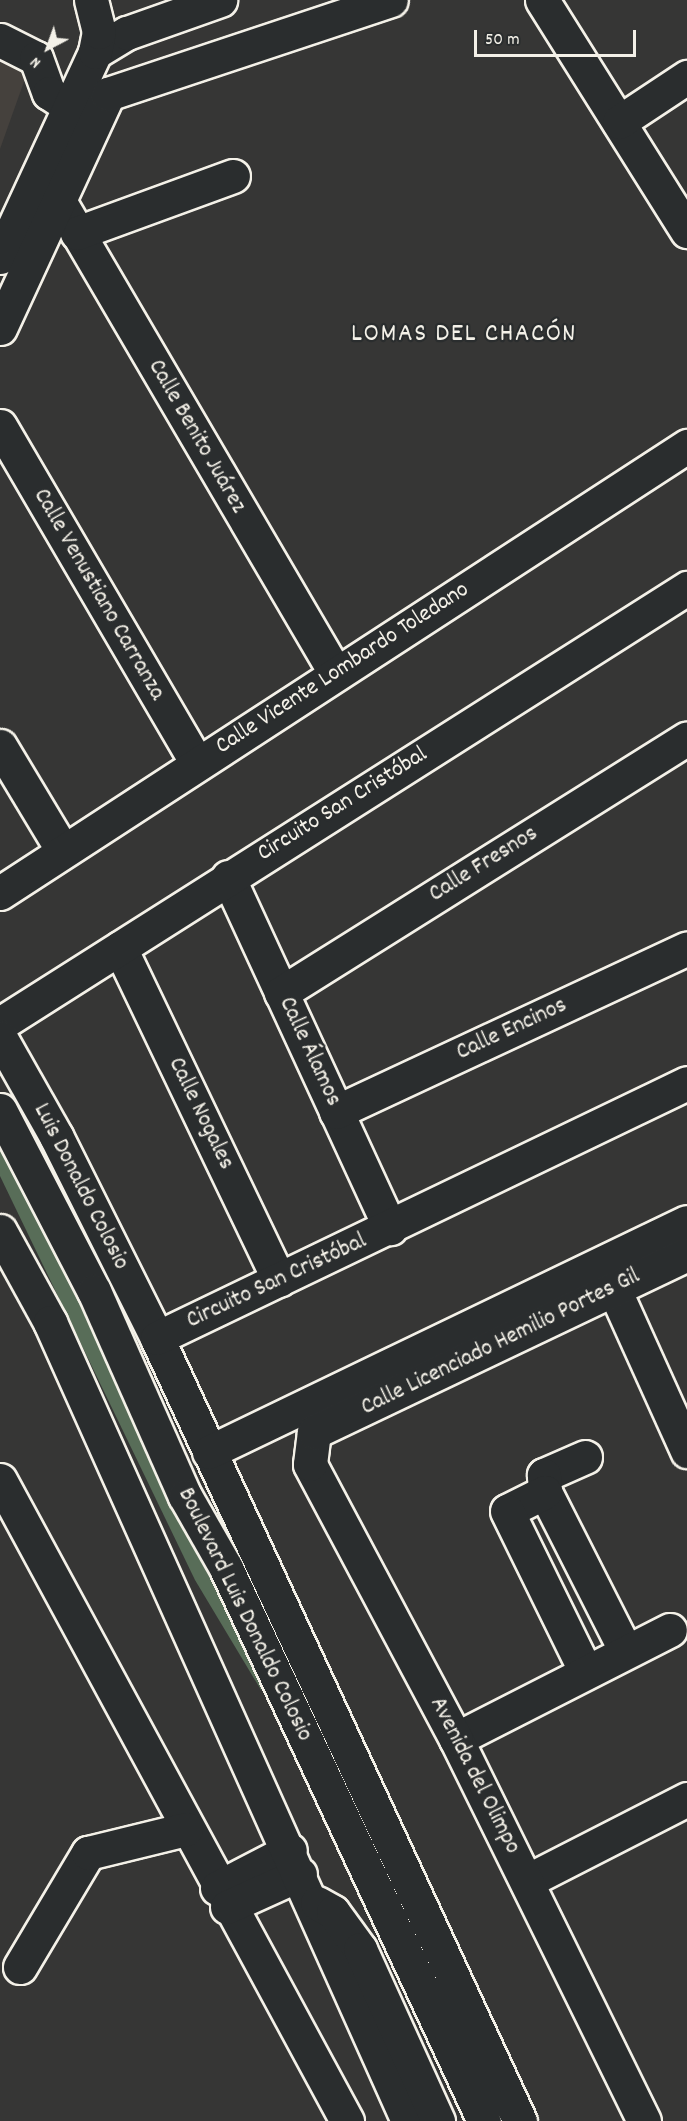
<!DOCTYPE html>
<html>
<head>
<meta charset="utf-8">
<style>
  body { margin:0 }
  #map { position:relative; width:687px; height:2121px; overflow:hidden; background:#363635; font-family:Dekko,sans-serif }
  div>[style] { position:absolute }
  .built>* { inset:0; background:#45413d }
  .green>* { inset:0; background:#586d58 }
  .roads { filter:drop-shadow(2px 0 #f4f1e8) drop-shadow(-2px 0 #f4f1e8) drop-shadow(0 2px #f4f1e8) drop-shadow(0 -2px #f4f1e8) }
  .minor>* { height:33px; margin:-16.5px; padding:0 16.5px; transform-origin:16.5px; border-radius:16.5px; background:#2a2d2e }
  .major>* { height:33px; margin:-16.5px; padding:0 16.5px; transform-origin:16.5px; border-radius:16.5px; background:#2a2d2e }
  span { translate:-50% -50%; white-space:nowrap; text-align:center; line-height:1.15; -webkit-text-stroke:4.5px #2a2d2e; paint-order:stroke }
  .street-label { font-size:24px; color:#f4f1e8 }
  .quarter-label { font-size:27px; color:#f4f1e8; letter-spacing:1.5px }
  .north { position:absolute; left:18px; top:18px; width:60px; height:60px; -webkit-text-stroke:4px #2a2d2e; paint-order:stroke; rotate:221deg; font-size:16px; font-weight:700; line-height:24px; text-align:center; color:#f4f1e8 }
  .north::after { content:''; display:block; margin:auto; width:21px; height:27px; background:#f4f1e8; clip-path:polygon(50% 0,100% 100%,50% 72%,0 100%) }
  .scale { position:absolute; left:474px; top:30px; width:162px; height:27px; box-sizing:border-box; border:3px solid #f4f1e8; border-top:0; padding-left:8px; font-size:18px; line-height:21px; white-space:nowrap; color:#f4f1e8; -webkit-text-stroke:4px #2a2d2e; paint-order:stroke }
</style>
</head>
<body>
<div id="map">
  <div class="built">
    <div style="clip-path:polygon(0 56px,17px 62px,26px 76px,0 149px)"></div>
  </div>
  <div class="green">
    <div style="clip-path:polygon(0 1130px,265px 1686px,261px 1690px,195px 1580px,0 1176px)"></div>
  </div>
  <div class="roads">
    <div class="minor">
      <div style="left:542px;top:0;width:273px;rotate:57.9deg"></div>
      <div style="left:0;top:40px;width:40px;rotate:26.6deg"></div>
      <div style="left:36px;top:58px;width:37px;rotate:70deg"></div>
      <div style="left:49px;top:93px;width:24px;rotate:33deg"></div>
      <div style="left:95px;top:52px;width:37px;rotate:-31deg"></div>
      <div style="left:127px;top:33px;width:99px;rotate:-19.5deg"></div>
      <div style="left:619px;top:122px;width:82px;rotate:-33.5deg"></div>
      <div style="left:58px;top:199px;width:550px;rotate:59.66deg"></div>
      <div style="left:77px;top:233px;width:166px;rotate:-20.1deg"></div>
      <div style="left:0;top:257px;width:226px;rotate:-65.1deg"></div>
      <div style="left:95px;top:52px;width:20px;rotate:-79deg"></div>
      <div style="left:99px;top:32px;width:33px;rotate:-104deg"></div>
      <div style="left:0;top:328px;width:258px;rotate:-65.2deg"></div>
      <div style="left:108px;top:94px;width:298px;rotate:-18.4deg"></div>
      <div style="left:0;top:426px;width:390px;rotate:59.7deg"></div>
      <div style="left:0;top:746px;width:122px;rotate:59deg"></div>
      <div style="left:228px;top:877px;width:387px;rotate:65.2deg"></div>
      <div style="left:0;top:893px;width:820px;rotate:-33.05deg"></div>
      <div style="left:120px;top:948px;width:368px;rotate:64.4deg"></div>
      <div style="left:281px;top:993px;width:479px;rotate:-32.1deg"></div>
      <div style="left:0;top:1024px;width:814px;rotate:-32.4deg"></div>
      <div style="left:0;top:1037px;width:114px;rotate:60.5deg"></div>
      <div style="left:56px;top:1136px;width:226px;rotate:63.4deg"></div>
      <div style="left:157px;top:1338px;width:863px;rotate:65.13deg"></div>
      <div style="left:336px;top:1112px;width:387px;rotate:-25deg"></div>
      <div style="left:614px;top:1289px;width:178px;rotate:65.7deg"></div>
      <div style="left:157px;top:1338px;width:588px;rotate:-25.69deg"></div>
      <div style="left:209px;top:1452px;width:530px;rotate:-25.7deg"></div>
      <div style="left:585px;top:1457px;width:45px;rotate:156.3deg"></div>
      <div style="left:544px;top:1475px;width:17px;rotate:87deg"></div>
      <div style="left:545px;top:1492px;width:179px;rotate:63.1deg"></div>
      <div style="left:0;top:1480px;width:729px;rotate:61.57deg"></div>
      <div style="left:545px;top:1492px;width:42px;rotate:153.4deg"></div>
      <div style="left:507px;top:1511px;width:179px;rotate:63.9deg"></div>
      <div style="left:456px;top:1739px;width:240px;rotate:-27deg"></div>
      <div style="left:527px;top:1881px;width:180px;rotate:-27.1deg"></div>
      <div style="left:217px;top:1888px;width:82px;rotate:-27.5deg"></div>
      <div style="left:227px;top:1907px;width:80px;rotate:-24.3deg"></div>
      <div style="left:20px;top:1967px;width:133px;rotate:-59.2deg"></div>
      <div style="left:88px;top:1853px;width:101px;rotate:-13.8deg"></div>
      <div style="left:644px;top:2121px;width:426px;rotate:-116.2deg"></div>
      <div style="left:456px;top:1739px;width:311px;rotate:-118deg"></div>
      <div style="left:310px;top:1464px;width:32px;rotate:-83deg"></div>
      <div style="left:314px;top:1432px;width:413px;rotate:-25.5deg"></div>
    </div>
    <div class="major">
      <div style="left:0;top:1110px;width:204px;rotate:62.6deg"></div>
      <div style="left:94px;top:1291px;width:224px;rotate:66.1deg"></div>
      <div style="left:185px;top:1496px;width:83px;rotate:60.3deg"></div>
      <div style="left:226px;top:1568px;width:610px;rotate:64.99deg"></div>
      <div style="left:0;top:1231px;width:104px;rotate:61.2deg"></div>
      <div style="left:50px;top:1322px;width:876px;rotate:65.86deg"></div>
      <div style="left:317px;top:1903px;width:18px;rotate:29deg"></div>
      <div style="left:333px;top:1912px;width:46px;rotate:53.9deg"></div>
      <div style="left:360px;top:1949px;width:189px;rotate:65.6deg"></div>
    </div>
  </div>
  <div class="street-label">
    <span style="left:196px;top:437px;rotate:60deg">Calle Benito Juárez</span>
    <span style="left:98px;top:595px;rotate:60deg">Calle Venustiano Carranza</span>
    <span style="left:343px;top:669px;rotate:-33deg">Calle Vicente Lombardo Toledano</span>
    <span style="left:343px;top:805px;rotate:-32deg">Circuito San Cristóbal</span>
    <span style="left:484px;top:865px;rotate:-32deg">Calle Fresnos</span>
    <span style="left:512px;top:1030px;rotate:-25deg">Calle Encinos</span>
    <span style="left:309px;top:1052px;rotate:65deg">Calle Álamos</span>
    <span style="left:200px;top:1114px;rotate:64deg">Calle Nogales</span>
    <span style="left:80px;top:1187px;rotate:63deg">Luis Donaldo Colosio</span>
    <span style="left:277px;top:1282px;rotate:-25deg">Circuito San Cristóbal</span>
    <span style="left:501px;top:1343px;rotate:-26deg">Calle Licenciado Hemilio Portes Gil</span>
    <span style="left:244px;top:1615px;rotate:64deg">Boulevard Luis Donaldo Colosio</span>
    <span style="left:474px;top:1776px;rotate:63deg">Avenida del Olimpo</span>
  </div>
  <div class="quarter-label">
    <span style="left:464px;top:335px">LOMAS DEL CHACÓN</span>
  </div>
  <div class="north">N</div>
  <div class="scale">50 m</div>
</div>
</body>
</html>
